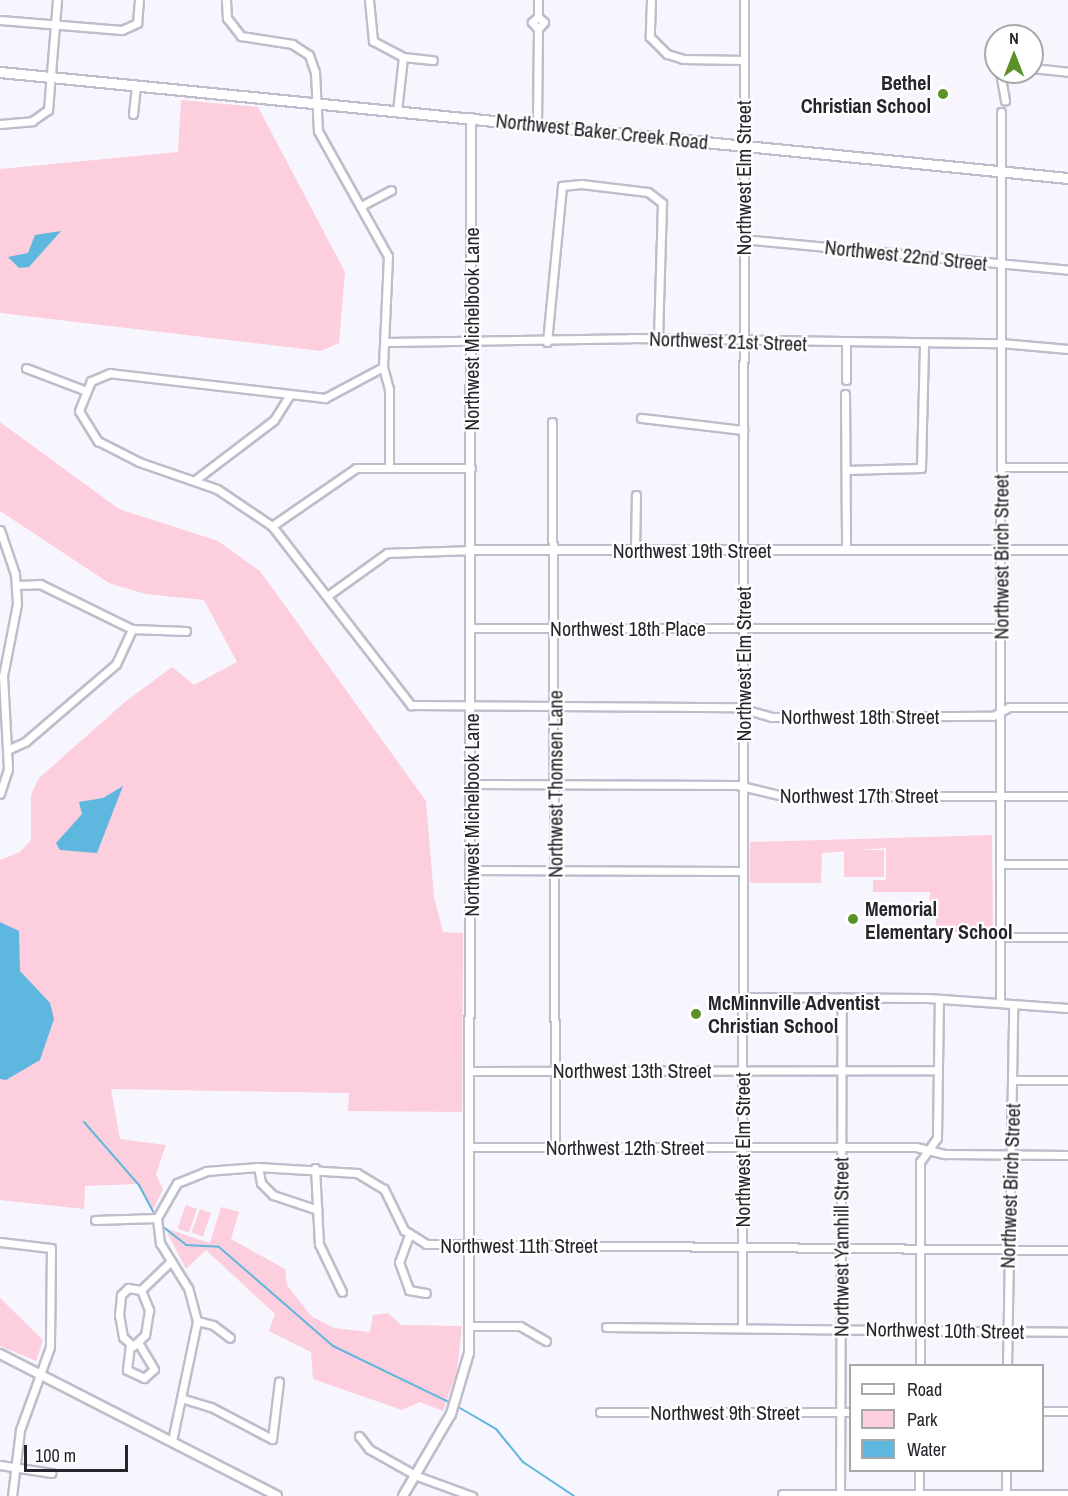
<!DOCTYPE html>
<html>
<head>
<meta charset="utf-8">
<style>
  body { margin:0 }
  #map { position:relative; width:1068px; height:1496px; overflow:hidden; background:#f7f6ff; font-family:"Archivo Narrow",sans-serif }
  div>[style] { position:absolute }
  .green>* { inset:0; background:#fdcedd; transform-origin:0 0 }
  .water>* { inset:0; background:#5eb7de }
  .stream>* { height:2px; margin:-1px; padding:0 1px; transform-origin:1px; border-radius:1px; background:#5eb7de }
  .roads { filter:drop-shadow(2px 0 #bfbdcb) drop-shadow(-2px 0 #bfbdcb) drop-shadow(0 2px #bfbdcb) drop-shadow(0 -2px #bfbdcb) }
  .minor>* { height:7px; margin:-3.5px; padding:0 3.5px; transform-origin:3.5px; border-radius:3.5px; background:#fff }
  .tertiary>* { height:8px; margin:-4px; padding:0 4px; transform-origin:4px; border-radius:4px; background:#fff }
  .secondary>* { height:9px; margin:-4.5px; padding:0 4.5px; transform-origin:4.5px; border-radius:4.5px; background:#fff }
  .dots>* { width:16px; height:16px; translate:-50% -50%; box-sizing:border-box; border:3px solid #fff; border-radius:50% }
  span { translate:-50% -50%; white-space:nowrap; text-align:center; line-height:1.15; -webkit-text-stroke:4.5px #fff; paint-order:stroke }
  .poi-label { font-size:20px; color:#26252b; font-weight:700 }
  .right { translate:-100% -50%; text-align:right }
  .left { translate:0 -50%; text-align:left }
  .street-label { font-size:20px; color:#26252b }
  .legend { position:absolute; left:849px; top:1364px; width:195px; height:108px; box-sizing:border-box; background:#fff; border:2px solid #a8a8aa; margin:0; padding:8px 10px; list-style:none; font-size:18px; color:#26252b }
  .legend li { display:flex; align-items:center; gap:12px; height:30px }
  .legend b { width:30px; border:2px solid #a8a8aa }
  .north { position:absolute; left:984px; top:24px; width:60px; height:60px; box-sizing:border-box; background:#fff; border:2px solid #a8a8aa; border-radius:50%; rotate:0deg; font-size:16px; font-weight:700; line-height:24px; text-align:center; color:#26252b }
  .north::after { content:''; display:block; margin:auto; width:21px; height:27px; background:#5c9029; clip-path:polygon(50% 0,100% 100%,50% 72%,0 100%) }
  .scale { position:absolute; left:24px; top:1445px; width:104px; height:27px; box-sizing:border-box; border:3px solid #26252b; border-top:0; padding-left:8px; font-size:18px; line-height:21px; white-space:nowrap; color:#26252b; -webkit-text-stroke:4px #fff; paint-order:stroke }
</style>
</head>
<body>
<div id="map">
  <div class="green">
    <div style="clip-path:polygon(181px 100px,258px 107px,345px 272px,339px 343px,321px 351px,0 313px,0 169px,178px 152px)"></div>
    <div style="clip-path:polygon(0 422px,119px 509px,218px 541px,260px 571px,426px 801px,434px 897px,443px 932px,463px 933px,462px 1112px,348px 1111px,349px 1093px,111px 1089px,120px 1139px,166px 1145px,156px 1174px,163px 1190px,152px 1211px,137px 1184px,85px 1186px,84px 1209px,0 1200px,0 860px,20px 852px,31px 840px,31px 795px,39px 778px,125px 702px,172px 667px,194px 685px,237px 662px,204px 600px,145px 594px,109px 583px,0 511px)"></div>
    <div style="clip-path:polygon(992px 835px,993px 932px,936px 932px,936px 902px,930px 902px,930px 892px,873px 892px,873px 880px,886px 880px,886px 848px,822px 853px,821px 883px,750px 883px,750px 842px)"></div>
    <div style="left:844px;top:850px;width:40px;height:27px"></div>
    <div style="left:186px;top:1205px;width:12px;height:25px;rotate:20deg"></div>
    <div style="clip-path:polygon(221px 1207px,239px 1212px,231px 1239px,285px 1269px,287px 1285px,311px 1316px,334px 1328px,370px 1332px,373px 1315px,388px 1313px,401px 1325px,462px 1326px,457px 1371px,443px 1411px,420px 1402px,402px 1410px,313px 1379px,311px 1352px,269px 1331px,275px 1314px,206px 1250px,186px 1269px,165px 1228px,210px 1243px)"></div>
    <div style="left:200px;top:1209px;width:12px;height:25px;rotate:20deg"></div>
    <div style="clip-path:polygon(0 1298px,43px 1340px,36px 1361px,0 1346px)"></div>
  </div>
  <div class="water">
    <div style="clip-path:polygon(61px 231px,29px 267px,19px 268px,8px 257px,28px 253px,35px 235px)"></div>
    <div style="clip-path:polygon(123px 786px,97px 853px,60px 850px,56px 843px,82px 814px,79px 802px,103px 798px)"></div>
    <div style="clip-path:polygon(0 922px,19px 931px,20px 971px,50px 1003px,54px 1019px,40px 1060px,6px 1080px,0 1079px)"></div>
  </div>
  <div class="stream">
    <div style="left:84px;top:1122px;width:84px;rotate:48.9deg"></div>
    <div style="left:139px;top:1185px;width:30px;rotate:62deg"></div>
    <div style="left:162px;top:1226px;width:31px;rotate:38deg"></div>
    <div style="left:186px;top:1245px;width:33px;rotate:3deg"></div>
    <div style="left:219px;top:1247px;width:151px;rotate:41deg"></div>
    <div style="left:333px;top:1346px;width:129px;rotate:25.8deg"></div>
    <div style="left:460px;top:1408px;width:42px;rotate:30.3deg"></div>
    <div style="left:496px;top:1429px;width:43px;rotate:50.7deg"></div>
    <div style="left:523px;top:1462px;width:61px;rotate:33.7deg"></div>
  </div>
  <div class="roads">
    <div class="minor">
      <div style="left:226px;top:0;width:18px;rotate:87deg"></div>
      <div style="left:227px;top:18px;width:23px;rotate:52deg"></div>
      <div style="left:241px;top:36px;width:52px;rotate:8.9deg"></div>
      <div style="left:292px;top:44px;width:20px;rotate:33deg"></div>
      <div style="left:309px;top:55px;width:18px;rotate:71deg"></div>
      <div style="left:315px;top:72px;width:59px;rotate:87.1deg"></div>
      <div style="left:318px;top:131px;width:143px;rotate:60.8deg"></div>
      <div style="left:388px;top:256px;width:111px;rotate:92.6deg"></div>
      <div style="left:383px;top:367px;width:23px;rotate:75deg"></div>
      <div style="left:389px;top:389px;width:79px;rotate:90deg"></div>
      <div style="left:369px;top:0;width:41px;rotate:84.4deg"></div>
      <div style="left:373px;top:41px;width:34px;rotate:28deg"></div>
      <div style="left:403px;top:57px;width:54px;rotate:96.3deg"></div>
      <div style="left:651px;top:0;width:37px;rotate:92deg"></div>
      <div style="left:650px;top:37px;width:24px;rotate:45deg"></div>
      <div style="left:667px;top:54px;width:17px;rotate:17deg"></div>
      <div style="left:683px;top:59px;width:61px;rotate:0.9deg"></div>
      <div style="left:538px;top:17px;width:17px;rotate:-90deg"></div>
      <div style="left:0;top:20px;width:122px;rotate:4.7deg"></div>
      <div style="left:122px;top:30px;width:17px;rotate:-25deg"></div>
      <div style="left:137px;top:23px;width:23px;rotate:-85deg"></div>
      <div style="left:403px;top:57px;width:30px;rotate:6deg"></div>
      <div style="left:1032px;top:68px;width:36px;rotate:6deg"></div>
      <div style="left:1000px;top:72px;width:29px;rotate:80deg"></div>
      <div style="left:133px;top:114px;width:29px;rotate:-84deg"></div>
      <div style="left:0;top:124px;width:32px;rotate:-5deg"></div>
      <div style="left:32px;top:121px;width:19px;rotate:-35deg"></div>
      <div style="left:48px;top:110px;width:110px;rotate:-85.3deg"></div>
      <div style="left:537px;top:125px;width:96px;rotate:-89.4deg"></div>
      <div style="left:538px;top:29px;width:9px;rotate:-49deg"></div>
      <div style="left:544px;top:22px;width:8px;rotate:-140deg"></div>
      <div style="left:538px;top:17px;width:8px;rotate:140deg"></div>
      <div style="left:532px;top:22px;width:9px;rotate:49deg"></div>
      <div style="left:361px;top:206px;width:34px;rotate:-28deg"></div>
      <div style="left:743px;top:239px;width:326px;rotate:5.4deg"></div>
      <div style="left:388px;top:342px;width:243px;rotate:-0.9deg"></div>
      <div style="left:631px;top:338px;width:370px;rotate:0.8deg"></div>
      <div style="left:1001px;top:343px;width:67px;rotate:5.1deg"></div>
      <div style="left:547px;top:342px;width:157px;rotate:-84.5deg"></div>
      <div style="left:562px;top:186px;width:19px;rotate:-6deg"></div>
      <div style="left:581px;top:184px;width:67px;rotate:6.8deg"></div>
      <div style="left:648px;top:192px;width:18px;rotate:38deg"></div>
      <div style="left:662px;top:203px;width:136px;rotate:91.7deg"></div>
      <div style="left:846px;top:343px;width:37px;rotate:90deg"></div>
      <div style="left:383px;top:367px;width:66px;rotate:151.9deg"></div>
      <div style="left:325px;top:398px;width:216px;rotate:-173.4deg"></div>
      <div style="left:110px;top:373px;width:21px;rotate:157deg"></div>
      <div style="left:91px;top:381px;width:32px;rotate:112deg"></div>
      <div style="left:79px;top:411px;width:36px;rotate:58deg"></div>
      <div style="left:98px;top:441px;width:46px;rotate:27.1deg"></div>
      <div style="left:139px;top:462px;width:83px;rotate:19.1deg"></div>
      <div style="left:217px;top:489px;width:66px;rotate:33.9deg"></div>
      <div style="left:272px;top:526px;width:227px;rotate:52.2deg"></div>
      <div style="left:411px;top:705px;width:326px;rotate:0.4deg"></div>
      <div style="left:737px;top:707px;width:35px;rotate:16deg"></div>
      <div style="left:771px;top:717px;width:222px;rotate:-0.3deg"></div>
      <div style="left:993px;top:716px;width:18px;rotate:-29deg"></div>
      <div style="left:1009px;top:707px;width:59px"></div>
      <div style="left:26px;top:368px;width:62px;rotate:20.8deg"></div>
      <div style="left:845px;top:394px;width:156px;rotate:89.6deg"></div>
      <div style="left:641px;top:418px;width:103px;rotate:6.7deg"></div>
      <div style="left:552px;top:422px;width:725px;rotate:89.76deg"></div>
      <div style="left:1001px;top:467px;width:67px"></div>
      <div style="left:846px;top:470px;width:75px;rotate:-1.5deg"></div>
      <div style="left:921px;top:468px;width:125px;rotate:-88.6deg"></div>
      <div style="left:195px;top:480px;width:99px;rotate:-37.2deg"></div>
      <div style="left:274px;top:420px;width:28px;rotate:-58deg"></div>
      <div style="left:272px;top:526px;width:102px;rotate:-34.6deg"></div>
      <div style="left:356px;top:468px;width:115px"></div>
      <div style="left:0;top:530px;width:46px;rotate:71.2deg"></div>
      <div style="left:15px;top:574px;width:30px;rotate:86deg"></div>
      <div style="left:17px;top:604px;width:73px;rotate:101deg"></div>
      <div style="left:3px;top:676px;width:93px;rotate:86.9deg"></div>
      <div style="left:8px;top:769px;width:26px;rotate:108deg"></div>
      <div style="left:635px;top:550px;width:55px;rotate:-89deg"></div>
      <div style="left:16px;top:585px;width:24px;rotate:-2deg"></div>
      <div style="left:40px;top:584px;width:102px;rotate:26.1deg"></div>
      <div style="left:132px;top:629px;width:54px;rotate:2.1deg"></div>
      <div style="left:330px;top:594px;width:70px;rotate:-35.7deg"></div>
      <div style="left:387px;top:553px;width:84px;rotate:-2deg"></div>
      <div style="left:470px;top:628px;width:531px"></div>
      <div style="left:7px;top:750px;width:20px;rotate:-24deg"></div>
      <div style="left:25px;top:742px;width:120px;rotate:-40.6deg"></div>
      <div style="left:116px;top:664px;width:38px;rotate:-65deg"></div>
      <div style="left:471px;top:784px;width:266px;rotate:0.2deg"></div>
      <div style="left:737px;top:785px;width:47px;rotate:13.4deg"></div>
      <div style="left:783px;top:796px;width:285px"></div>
      <div style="left:1000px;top:864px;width:68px"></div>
      <div style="left:471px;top:870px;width:272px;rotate:0.2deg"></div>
      <div style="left:1000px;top:937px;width:68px"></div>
      <div style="left:743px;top:997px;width:185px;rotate:0.3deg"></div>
      <div style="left:928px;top:998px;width:140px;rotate:4.1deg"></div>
      <div style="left:1000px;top:1002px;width:890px;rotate:-89.94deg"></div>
      <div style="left:470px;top:1071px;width:467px;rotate:-0.1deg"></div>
      <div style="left:1014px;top:1080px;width:54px"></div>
      <div style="left:469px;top:1147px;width:447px"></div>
      <div style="left:916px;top:1147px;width:30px;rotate:14deg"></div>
      <div style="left:945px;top:1154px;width:123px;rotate:0.5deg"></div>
      <div style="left:258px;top:1167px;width:16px;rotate:79deg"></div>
      <div style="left:261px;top:1183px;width:17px;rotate:45deg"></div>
      <div style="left:273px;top:1195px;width:47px;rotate:18.4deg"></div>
      <div style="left:315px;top:1168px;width:76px;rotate:87deg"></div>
      <div style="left:319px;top:1244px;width:53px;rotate:64.4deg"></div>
      <div style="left:95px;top:1220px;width:62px;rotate:-1.8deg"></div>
      <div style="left:409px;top:1235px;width:29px;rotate:110deg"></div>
      <div style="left:399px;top:1262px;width:30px;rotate:70deg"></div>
      <div style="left:409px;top:1290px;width:17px;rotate:10deg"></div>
      <div style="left:0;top:1242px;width:51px;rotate:6.7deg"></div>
      <div style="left:51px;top:1248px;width:99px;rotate:90.6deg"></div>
      <div style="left:50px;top:1347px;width:88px;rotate:109.9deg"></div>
      <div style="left:20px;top:1430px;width:66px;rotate:96.9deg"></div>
      <div style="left:128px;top:1288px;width:13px;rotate:9deg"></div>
      <div style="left:141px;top:1290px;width:22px;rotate:68deg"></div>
      <div style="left:149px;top:1310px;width:25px;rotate:99deg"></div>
      <div style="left:145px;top:1335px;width:16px;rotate:137deg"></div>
      <div style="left:133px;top:1346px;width:13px;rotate:-138deg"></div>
      <div style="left:123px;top:1337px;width:22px;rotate:-100deg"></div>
      <div style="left:119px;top:1315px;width:20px;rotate:-84deg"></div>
      <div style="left:121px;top:1295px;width:10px;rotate:-45deg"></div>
      <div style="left:141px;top:1290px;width:39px;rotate:-44deg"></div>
      <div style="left:197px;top:1321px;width:16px;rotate:14deg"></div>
      <div style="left:213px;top:1325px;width:21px;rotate:37deg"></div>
      <div style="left:470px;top:1326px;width:50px"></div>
      <div style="left:520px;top:1326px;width:30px;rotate:30deg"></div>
      <div style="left:606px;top:1327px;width:462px;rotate:0.6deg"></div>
      <div style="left:742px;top:1328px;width:1328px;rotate:-89.91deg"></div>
      <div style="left:130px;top:1345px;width:25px;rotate:97deg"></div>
      <div style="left:127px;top:1370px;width:19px;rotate:25deg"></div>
      <div style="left:144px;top:1378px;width:13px;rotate:-42deg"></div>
      <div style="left:154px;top:1369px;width:29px;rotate:-121deg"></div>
      <div style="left:920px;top:1366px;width:204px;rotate:-90deg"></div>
      <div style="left:920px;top:1162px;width:29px;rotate:-55deg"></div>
      <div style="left:937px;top:1138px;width:136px;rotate:-89.2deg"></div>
      <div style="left:1007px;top:1366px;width:359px;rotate:-89deg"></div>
      <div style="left:184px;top:1399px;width:28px;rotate:17deg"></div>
      <div style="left:211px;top:1407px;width:69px;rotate:27.7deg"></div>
      <div style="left:272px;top:1439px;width:58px;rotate:-83.1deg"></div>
      <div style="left:1042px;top:1411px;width:26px"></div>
      <div style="left:600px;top:1412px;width:250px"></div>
      <div style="left:359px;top:1436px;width:16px;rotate:52deg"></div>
      <div style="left:369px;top:1449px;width:55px;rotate:29.4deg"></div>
      <div style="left:417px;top:1476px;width:59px;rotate:20deg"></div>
      <div style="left:172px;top:1441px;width:123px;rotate:-78.2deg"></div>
      <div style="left:197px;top:1321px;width:34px;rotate:-105deg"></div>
      <div style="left:188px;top:1288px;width:53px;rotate:-121.9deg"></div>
      <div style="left:160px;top:1243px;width:25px;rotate:-97deg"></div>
      <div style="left:157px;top:1218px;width:40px;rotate:-60.3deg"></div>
      <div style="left:177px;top:1183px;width:31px;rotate:-22deg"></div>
      <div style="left:206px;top:1171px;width:52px;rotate:-4.4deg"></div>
      <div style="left:258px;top:1167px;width:99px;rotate:3.5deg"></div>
      <div style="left:357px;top:1173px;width:31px;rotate:31deg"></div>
      <div style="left:384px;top:1189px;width:46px;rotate:64deg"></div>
      <div style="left:404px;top:1230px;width:26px;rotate:32deg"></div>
      <div style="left:426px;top:1244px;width:642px;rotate:0.54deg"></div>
      <div style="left:0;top:1465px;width:52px;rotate:8.9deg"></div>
      <div style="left:782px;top:1494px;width:286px"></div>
      <div style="left:840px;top:1496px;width:499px;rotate:-89.8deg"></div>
      <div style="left:919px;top:1496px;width:26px;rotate:-90deg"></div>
      <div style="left:1006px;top:1496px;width:26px;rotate:-90deg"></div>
    </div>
    <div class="tertiary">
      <div style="left:471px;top:550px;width:597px"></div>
      <div style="left:0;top:1354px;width:311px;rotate:27.1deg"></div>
      <div style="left:403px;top:1496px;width:95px;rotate:-59.7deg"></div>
      <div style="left:451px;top:1414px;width:64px;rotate:-73.6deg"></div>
      <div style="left:469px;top:1353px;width:1235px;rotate:-89.91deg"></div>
    </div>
    <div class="secondary">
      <div style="left:0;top:72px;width:1073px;rotate:5.67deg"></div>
    </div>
  </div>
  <div class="dots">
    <div style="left:943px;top:94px;background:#5c9029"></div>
    <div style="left:853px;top:919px;background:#5c9029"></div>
    <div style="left:696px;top:1014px;background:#5c9029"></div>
  </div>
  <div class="poi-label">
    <span class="right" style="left:931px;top:94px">Bethel<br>Christian School</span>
    <span class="left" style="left:865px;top:920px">Memorial<br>Elementary School</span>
    <span class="left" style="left:708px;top:1014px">McMinnville Adventist<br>Christian School</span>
  </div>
  <div class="street-label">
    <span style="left:602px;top:131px;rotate:6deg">Northwest Baker Creek Road</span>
    <span style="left:743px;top:178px;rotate:-90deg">Northwest Elm Street</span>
    <span style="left:906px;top:255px;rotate:6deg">Northwest 22nd Street</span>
    <span style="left:471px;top:329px;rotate:-90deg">Northwest Michelbook Lane</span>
    <span style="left:728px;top:341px;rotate:2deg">Northwest 21st Street</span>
    <span style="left:692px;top:550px">Northwest 19th Street</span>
    <span style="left:1001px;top:557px;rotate:-90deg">Northwest Birch Street</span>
    <span style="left:628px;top:628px">Northwest 18th Place</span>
    <span style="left:743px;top:664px;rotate:-90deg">Northwest Elm Street</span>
    <span style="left:860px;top:716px">Northwest 18th Street</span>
    <span style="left:555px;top:784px;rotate:-90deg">Northwest Thomsen Lane</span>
    <span style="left:859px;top:795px">Northwest 17th Street</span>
    <span style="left:471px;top:815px;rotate:-90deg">Northwest Michelbook Lane</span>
    <span style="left:632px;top:1070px">Northwest 13th Street</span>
    <span style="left:625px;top:1147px">Northwest 12th Street</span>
    <span style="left:742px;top:1150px;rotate:-90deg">Northwest Elm Street</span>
    <span style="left:1010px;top:1186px;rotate:-88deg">Northwest Birch Street</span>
    <span style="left:519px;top:1245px">Northwest 11th Street</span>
    <span style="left:841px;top:1247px;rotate:-90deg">Northwest Yamhill Street</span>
    <span style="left:945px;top:1330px;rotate:1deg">Northwest 10th Street</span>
    <span style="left:725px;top:1412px">Northwest 9th Street</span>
  </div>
  <ul class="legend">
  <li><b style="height:8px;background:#fff"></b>Road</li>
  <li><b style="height:16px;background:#fdcedd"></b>Park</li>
  <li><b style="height:16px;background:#5eb7de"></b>Water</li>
  </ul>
  <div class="north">N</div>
  <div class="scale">100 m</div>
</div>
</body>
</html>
